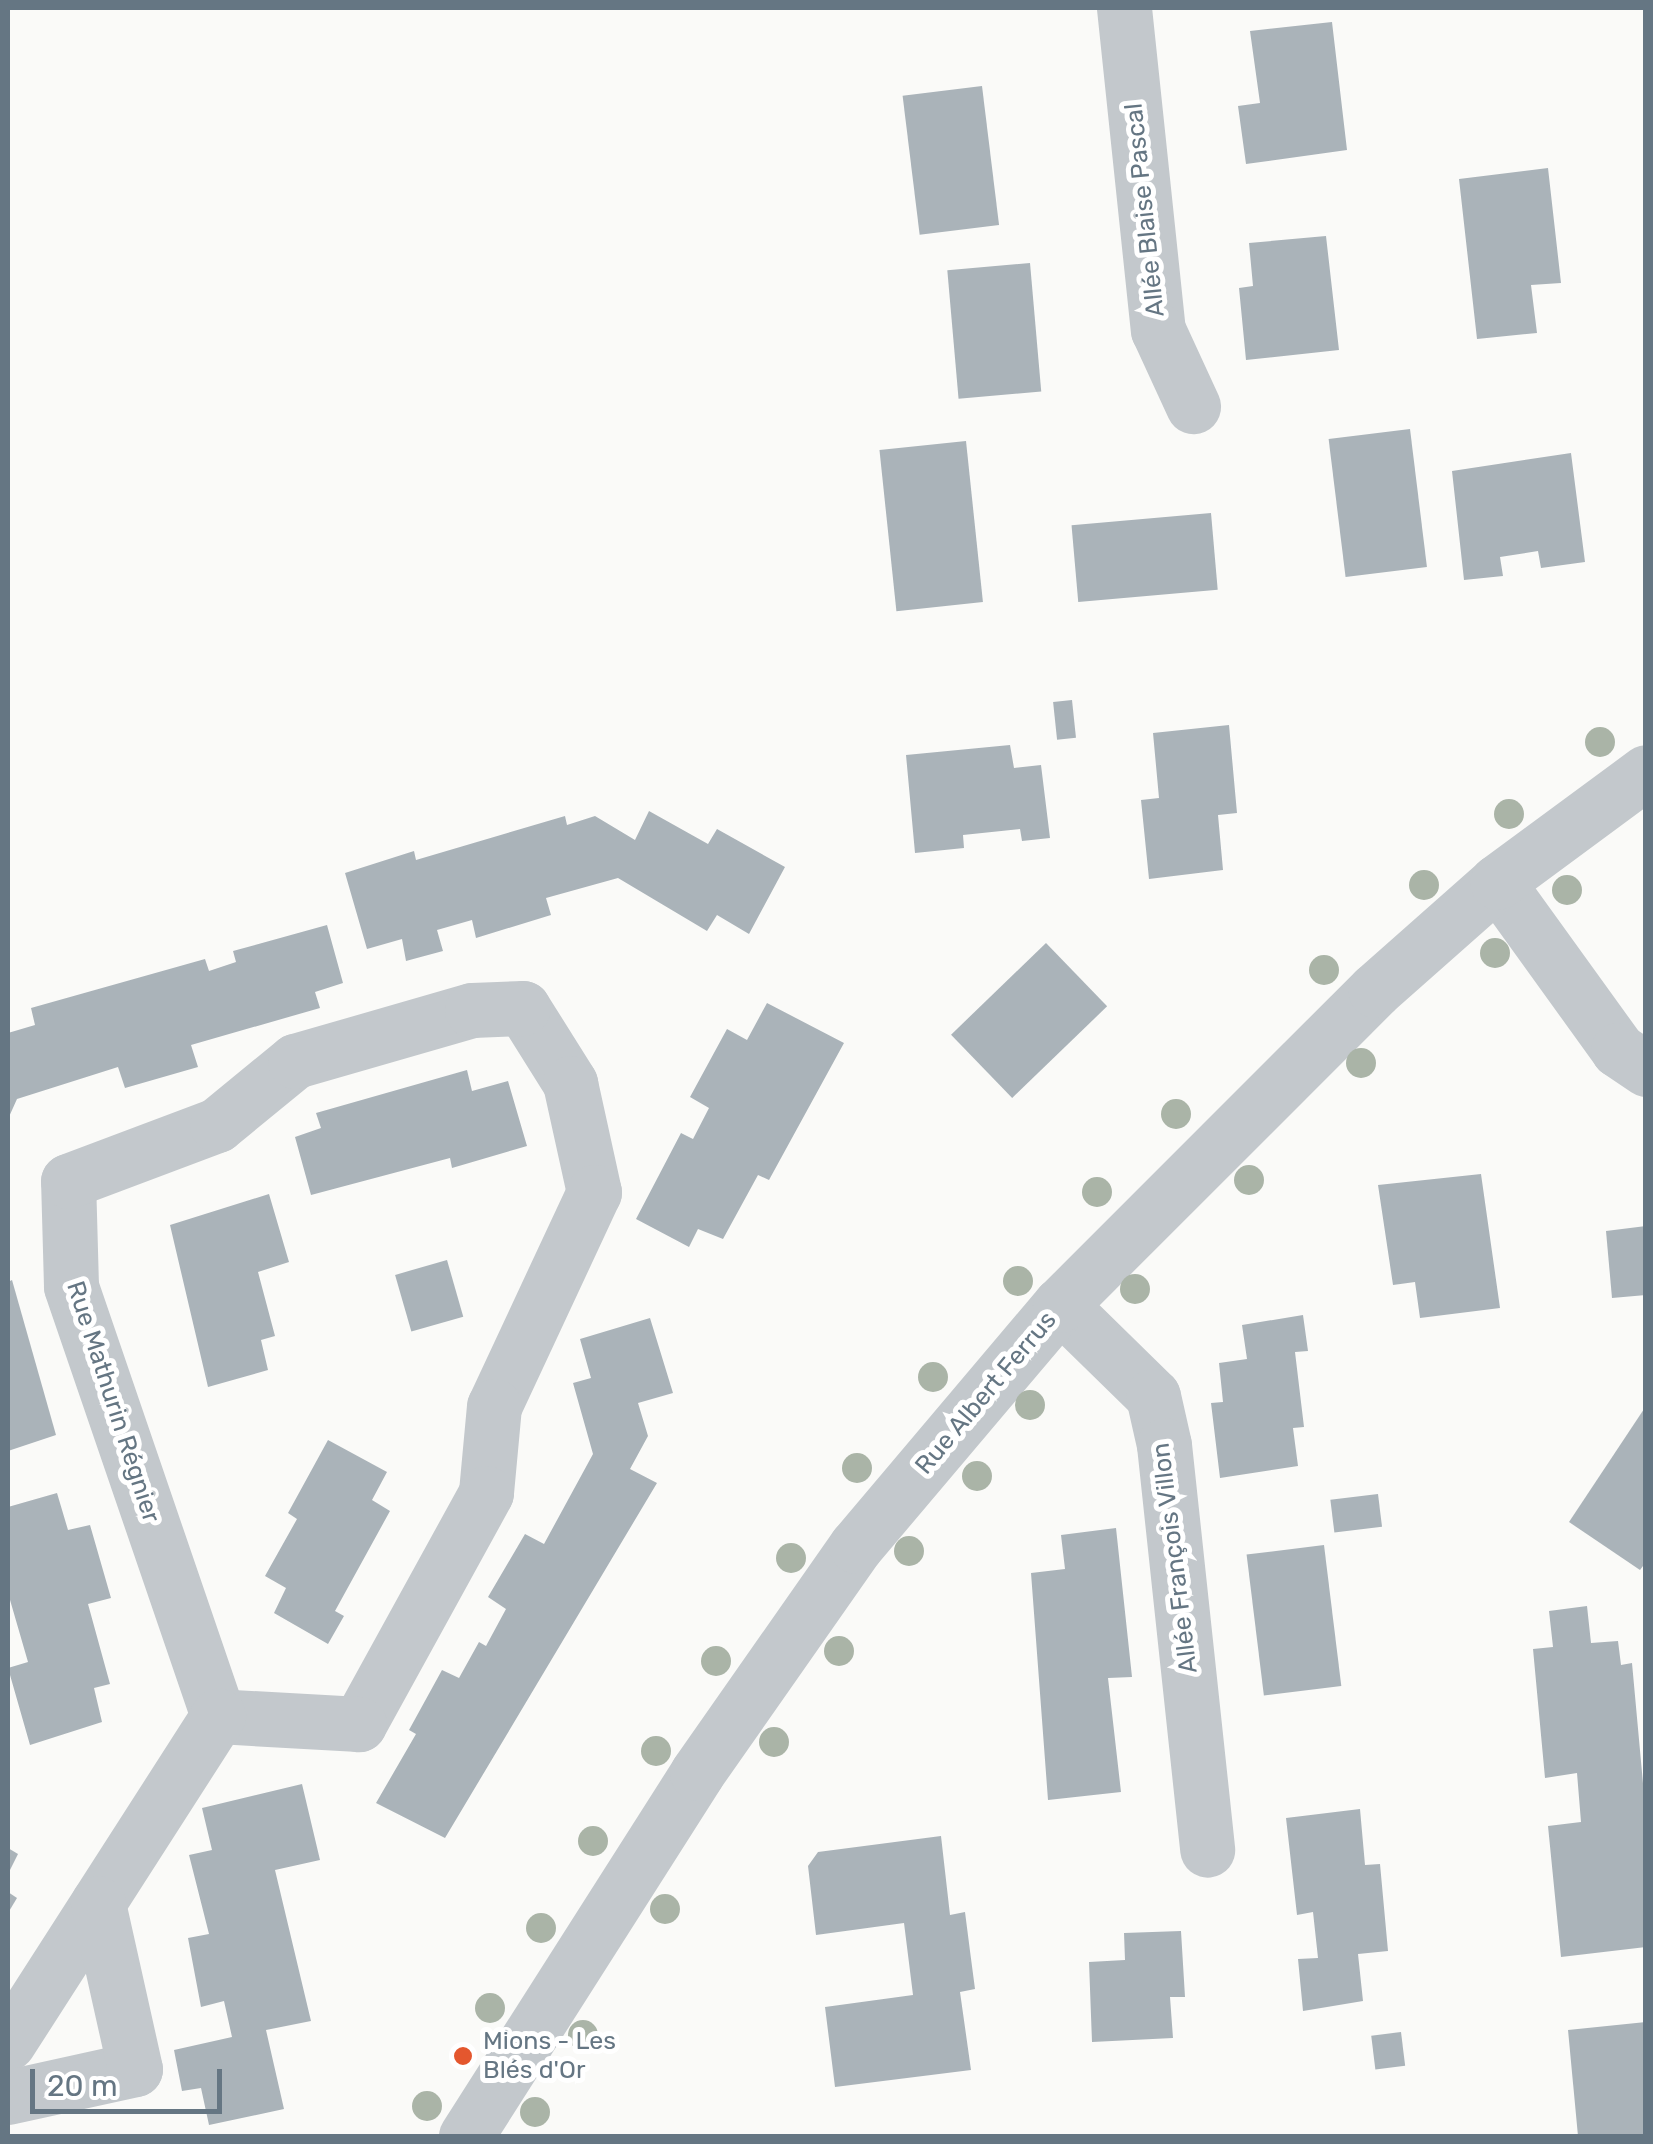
<!DOCTYPE html>
<html>
<head>
<meta charset="utf-8">
<style>
  body { margin:0 }
  #map { position:relative; width:1653px; height:2144px; overflow:hidden; background:#fafaf8; font-family:Rubik,sans-serif }
  div>[style] { position:absolute }
  .building>* { inset:0; background:#aab3b9; transform-origin:0 0 }
  .minor>* { height:55px; margin:-27.5px; padding:0 27.5px; transform-origin:27.5px; border-radius:27.5px; background:#c3c8cc }
  .trees>* { width:30px; height:30px; margin:-15px; border-radius:50%; background:#aab4a7 }
  .dots>* { width:28px; height:28px; translate:-50% -50%; box-sizing:border-box; border:5px solid #fff; border-radius:50% }
  span { translate:-50% -50%; white-space:nowrap; text-align:center; line-height:1.15; -webkit-text-stroke:10px #fff; paint-order:stroke }
  .street-label { font-size:25px; color:#657683 }
  .poi-label { font-size:25px; color:#657683 }
  .left { translate:0 -50%; text-align:left }
  .frame { position:absolute; inset:0; border:10px solid #657683; pointer-events:none }
  .scale { position:absolute; left:30px; top:2069px; width:192px; height:45px; box-sizing:border-box; border:5px solid #657683; border-top:0; padding-left:12px; font-size:30px; line-height:35px; white-space:nowrap; color:#657683; -webkit-text-stroke:8px #fff; paint-order:stroke }
</style>
</head>
<body>
<div id="map">
  <div class="building">
    <div style="clip-path:polygon(1332px 22px,1347px 150px,1246px 164px,1238px 106px,1260px 103px,1250px 31px)"></div>
    <div style="left:982px;top:86px;width:140px;height:80px;rotate:83deg"></div>
    <div style="clip-path:polygon(1548px 168px,1561px 283px,1531px 285px,1537px 333px,1477px 339px,1459px 179px)"></div>
    <div style="clip-path:polygon(1326px 236px,1339px 350px,1246px 360px,1239px 288px,1253px 286px,1249px 243px)"></div>
    <div style="left:1030px;top:263px;width:129px;height:83px;rotate:85deg"></div>
    <div style="left:1410px;top:429px;width:139px;height:82px;rotate:83deg"></div>
    <div style="left:966px;top:441px;width:162px;height:87px;rotate:84deg"></div>
    <div style="clip-path:polygon(1571px 453px,1585px 562px,1541px 568px,1538px 551px,1500px 557px,1503px 576px,1464px 580px,1452px 471px)"></div>
    <div style="left:1211px;top:513px;width:77px;height:140px;rotate:85deg"></div>
    <div style="left:1072px;top:700px;width:38px;height:19px;rotate:84deg"></div>
    <div style="clip-path:polygon(1229px 725px,1237px 813px,1218px 815px,1223px 870px,1149px 879px,1141px 800px,1159px 798px,1153px 733px)"></div>
    <div style="clip-path:polygon(1010px 745px,1014px 768px,1041px 765px,1050px 838px,1022px 841px,1020px 829px,963px 835px,964px 848px,915px 853px,906px 755px)"></div>
    <div style="clip-path:polygon(649px 811px,708px 844px,717px 829px,785px 867px,749px 934px,717px 915px,707px 931px,618px 878px,546px 898px,551px 915px,476px 938px,472px 920px,437px 930px,443px 951px,417px 958px,406px 961px,402px 939px,367px 949px,345px 873px,414px 851px,416px 860px,565px 816px,567px 825px,595px 816px,635px 840px)"></div>
    <div style="clip-path:polygon(327px 925px,343px 983px,315px 992px,320px 1008px,191px 1045px,198px 1067px,125px 1088px,118px 1067px,17px 1099px,8px 1119px,8px 1033px,35px 1025px,31px 1008px,205px 959px,209px 971px,236px 962px,233px 951px)"></div>
    <div style="left:1046px;top:943px;width:88px;height:132px;rotate:46deg"></div>
    <div style="clip-path:polygon(767px 1003px,844px 1043px,769px 1180px,758px 1175px,723px 1239px,698px 1229px,689px 1247px,636px 1219px,681px 1133px,693px 1139px,709px 1108px,690px 1097px,727px 1029px,747px 1040px)"></div>
    <div style="clip-path:polygon(467px 1070px,472px 1091px,508px 1081px,527px 1146px,452px 1168px,450px 1158px,311px 1195px,295px 1137px,321px 1128px,316px 1113px)"></div>
    <div style="clip-path:polygon(1481px 1174px,1500px 1308px,1420px 1318px,1415px 1282px,1393px 1285px,1378px 1185px)"></div>
    <div style="clip-path:polygon(269px 1194px,289px 1262px,258px 1272px,275px 1336px,261px 1340px,268px 1370px,208px 1387px,170px 1225px)"></div>
    <div style="clip-path:polygon(1646px 1226px,1646px 1295px,1612px 1298px,1606px 1231px)"></div>
    <div style="left:447px;top:1260px;width:59px;height:54px;rotate:74deg"></div>
    <div style="clip-path:polygon(12px 1280px,56px 1435px,8px 1451px,8px 1282px)"></div>
    <div style="clip-path:polygon(1303px 1315px,1308px 1351px,1295px 1352px,1304px 1427px,1293px 1428px,1298px 1466px,1220px 1478px,1211px 1403px,1223px 1402px,1219px 1363px,1247px 1359px,1242px 1325px)"></div>
    <div style="clip-path:polygon(650px 1318px,673px 1393px,638px 1403px,648px 1436px,630px 1469px,657px 1483px,445px 1838px,376px 1803px,416px 1734px,409px 1730px,442px 1670px,459px 1678px,479px 1642px,486px 1646px,506px 1609px,488px 1597px,525px 1534px,544px 1544px,593px 1454px,573px 1383px,591px 1378px,580px 1339px)"></div>
    <div style="clip-path:polygon(1646px 1406px,1646px 1562px,1640px 1570px,1569px 1522px)"></div>
    <div style="clip-path:polygon(328px 1440px,387px 1472px,372px 1500px,390px 1511px,335px 1611px,344px 1616px,328px 1644px,274px 1613px,286px 1588px,265px 1576px,297px 1519px,288px 1513px)"></div>
    <div style="clip-path:polygon(57px 1493px,68px 1530px,90px 1525px,111px 1598px,88px 1604px,110px 1684px,94px 1688px,102px 1722px,30px 1745px,8px 1668px,28px 1662px,8px 1593px,8px 1507px)"></div>
    <div style="left:1378px;top:1494px;width:33px;height:48px;rotate:83deg"></div>
    <div style="clip-path:polygon(1116px 1528px,1132px 1677px,1108px 1678px,1121px 1792px,1048px 1800px,1031px 1573px,1065px 1569px,1061px 1535px)"></div>
    <div style="left:1324px;top:1545px;width:142px;height:78px;rotate:83deg"></div>
    <div style="clip-path:polygon(1587px 1606px,1591px 1643px,1618px 1641px,1621px 1665px,1632px 1663px,1646px 1816px,1646px 1947px,1561px 1957px,1548px 1826px,1581px 1822px,1577px 1773px,1545px 1778px,1533px 1649px,1553px 1647px,1549px 1611px)"></div>
    <div style="clip-path:polygon(302px 1784px,320px 1860px,275px 1870px,311px 2021px,266px 2030px,284px 2109px,209px 2125px,201px 2088px,182px 2091px,174px 2050px,232px 2037px,224px 2001px,201px 2007px,188px 1938px,209px 1934px,189px 1855px,212px 1850px,202px 1808px)"></div>
    <div style="clip-path:polygon(1360px 1809px,1365px 1865px,1380px 1864px,1388px 1951px,1358px 1954px,1363px 2001px,1303px 2011px,1298px 1959px,1318px 1958px,1313px 1912px,1297px 1915px,1286px 1818px)"></div>
    <div style="clip-path:polygon(941px 1836px,950px 1915px,965px 1912px,970px 1951px,975px 1989px,960px 1992px,971px 2070px,835px 2087px,825px 2007px,913px 1995px,904px 1923px,816px 1935px,808px 1866px,818px 1852px)"></div>
    <div style="clip-path:polygon(8px 1848px,18px 1854px,8px 1874px)"></div>
    <div style="clip-path:polygon(8px 1892px,17px 1898px,8px 1913px)"></div>
    <div style="clip-path:polygon(1181px 1931px,1185px 1997px,1170px 1997px,1173px 2038px,1092px 2042px,1089px 1962px,1125px 1960px,1124px 1933px)"></div>
    <div style="clip-path:polygon(1646px 2022px,1646px 2136px,1578px 2136px,1568px 2030px)"></div>
    <div style="left:1401px;top:2032px;width:34px;height:30px;rotate:83deg"></div>
  </div>
  <div class="minor">
    <div style="left:1124px;top:8px;width:324px;rotate:84deg"></div>
    <div style="left:1158px;top:330px;width:84px;rotate:65.3deg"></div>
    <div style="left:1497px;top:882px;width:207px;rotate:54.2deg"></div>
    <div style="left:1618px;top:1050px;width:34px;rotate:34deg"></div>
    <div style="left:523px;top:1008px;width:89px;rotate:57.9deg"></div>
    <div style="left:570px;top:1083px;width:112px;rotate:77.6deg"></div>
    <div style="left:594px;top:1192px;width:236px;rotate:115deg"></div>
    <div style="left:494px;top:1406px;width:87px;rotate:95.3deg"></div>
    <div style="left:486px;top:1493px;width:264px;rotate:118.8deg"></div>
    <div style="left:359px;top:1724px;width:141px;rotate:-176.8deg"></div>
    <div style="left:218px;top:1716px;width:454px;rotate:-108.9deg"></div>
    <div style="left:71px;top:1286px;width:105px;rotate:-91.6deg"></div>
    <div style="left:68px;top:1181px;width:159px;rotate:-20.6deg"></div>
    <div style="left:217px;top:1125px;width:101px;rotate:-39.4deg"></div>
    <div style="left:295px;top:1061px;width:184px;rotate:-16.1deg"></div>
    <div style="left:472px;top:1010px;width:51px;rotate:-2.2deg"></div>
    <div style="left:1060px;top:1305px;width:130px;rotate:44.4deg"></div>
    <div style="left:1153px;top:1396px;width:50px;rotate:77.3deg"></div>
    <div style="left:1164px;top:1445px;width:407px;rotate:83.9deg"></div>
    <div style="left:8px;top:2043px;width:389px;rotate:-57.3deg"></div>
    <div style="left:8px;top:2097px;width:130px;rotate:-12.4deg"></div>
    <div style="left:135px;top:2069px;width:170px;rotate:-102.6deg"></div>
    <div style="left:466px;top:2136px;width:430px;rotate:-57.5deg"></div>
    <div style="left:697px;top:1773px;width:277px;rotate:-55deg"></div>
    <div style="left:856px;top:1546px;width:316px;rotate:-49.8deg"></div>
    <div style="left:1060px;top:1305px;width:445px;rotate:-45deg"></div>
    <div style="left:1375px;top:990px;width:163px;rotate:-41.5deg"></div>
    <div style="left:1497px;top:882px;width:185px;rotate:-36.4deg"></div>
  </div>
  <div class="trees">
    <div style="left:1600px;top:742px"></div>
    <div style="left:1509px;top:814px"></div>
    <div style="left:1424px;top:885px"></div>
    <div style="left:1567px;top:890px"></div>
    <div style="left:1495px;top:953px"></div>
    <div style="left:1324px;top:970px"></div>
    <div style="left:1361px;top:1063px"></div>
    <div style="left:1176px;top:1114px"></div>
    <div style="left:1249px;top:1180px"></div>
    <div style="left:1097px;top:1192px"></div>
    <div style="left:1018px;top:1281px"></div>
    <div style="left:1135px;top:1289px"></div>
    <div style="left:933px;top:1377px"></div>
    <div style="left:1030px;top:1405px"></div>
    <div style="left:857px;top:1468px"></div>
    <div style="left:977px;top:1476px"></div>
    <div style="left:909px;top:1551px"></div>
    <div style="left:791px;top:1558px"></div>
    <div style="left:839px;top:1651px"></div>
    <div style="left:716px;top:1661px"></div>
    <div style="left:774px;top:1742px"></div>
    <div style="left:656px;top:1751px"></div>
    <div style="left:593px;top:1841px"></div>
    <div style="left:665px;top:1909px"></div>
    <div style="left:541px;top:1928px"></div>
    <div style="left:490px;top:2008px"></div>
    <div style="left:583px;top:2035px"></div>
    <div style="left:427px;top:2106px"></div>
    <div style="left:535px;top:2112px"></div>
  </div>
  <div class="dots">
    <div style="left:463px;top:2056px;background:#e4572e"></div>
  </div>
  <div class="street-label">
    <span style="left:1145px;top:210px;rotate:-96deg">Allée Blaise Pascal</span>
    <span style="left:986px;top:1393px;rotate:-50deg">Rue Albert Ferrus</span>
    <span style="left:113px;top:1402px;rotate:72deg">Rue Mathurin Régnier</span>
    <span style="left:1175px;top:1558px;rotate:-97deg">Allée François Villon</span>
  </div>
  <div class="poi-label">
    <span class="left" style="left:483px;top:2056px">Mions - Les<br>Blés d'Or</span>
  </div>
  <div class="frame"></div>
  <div class="scale">20 m</div>
</div>
</body>
</html>
